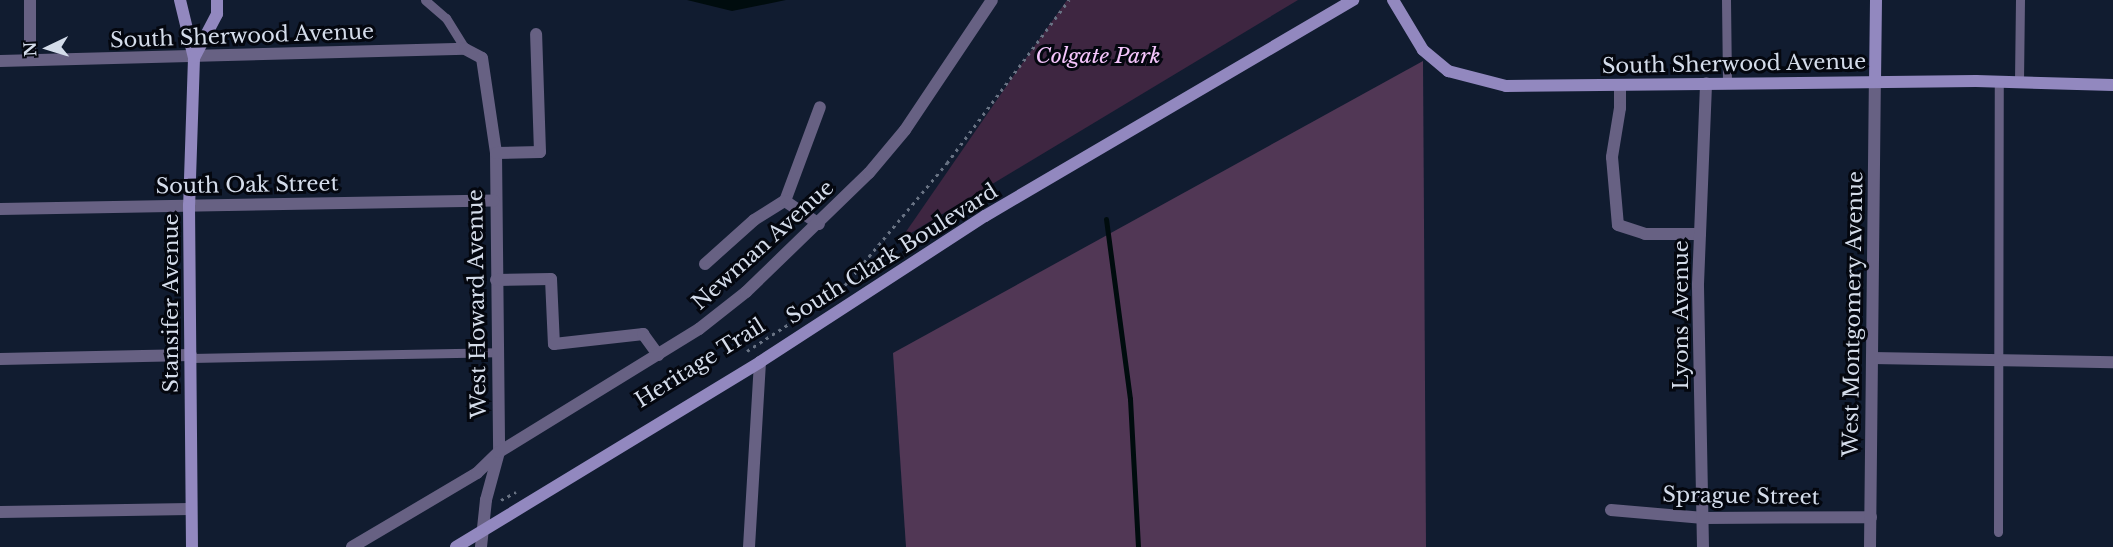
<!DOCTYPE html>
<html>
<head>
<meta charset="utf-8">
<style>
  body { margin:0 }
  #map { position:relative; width:2113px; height:547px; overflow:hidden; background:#111c30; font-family:"Libre Baskerville",serif }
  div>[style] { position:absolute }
  .green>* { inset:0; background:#3e2641 }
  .forest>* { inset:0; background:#513755 }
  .water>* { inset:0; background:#000c0e }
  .stream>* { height:5px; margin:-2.5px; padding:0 2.5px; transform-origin:2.5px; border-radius:2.5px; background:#000c0e }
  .path>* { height:3px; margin-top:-1.5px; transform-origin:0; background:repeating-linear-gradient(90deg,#697384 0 3px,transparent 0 7.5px) }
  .lane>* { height:9px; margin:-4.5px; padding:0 4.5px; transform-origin:4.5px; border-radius:4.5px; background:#676183 }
  .street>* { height:12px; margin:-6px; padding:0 6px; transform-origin:6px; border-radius:6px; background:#676183 }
  .secondary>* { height:12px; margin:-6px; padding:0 6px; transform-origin:6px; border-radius:6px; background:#9288bf }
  span { translate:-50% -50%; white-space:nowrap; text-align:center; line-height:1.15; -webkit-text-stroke:6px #04070f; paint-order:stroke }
  .street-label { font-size:21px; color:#d4dcea }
  .park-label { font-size:21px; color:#f5c5fc; font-style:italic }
  .north { position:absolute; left:18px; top:18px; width:60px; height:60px; -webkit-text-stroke:4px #04070f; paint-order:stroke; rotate:266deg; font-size:16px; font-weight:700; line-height:24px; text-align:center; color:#d4dcea }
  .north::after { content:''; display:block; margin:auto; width:21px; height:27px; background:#d4dcea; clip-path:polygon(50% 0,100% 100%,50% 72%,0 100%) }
</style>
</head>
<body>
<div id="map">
  <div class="green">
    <div style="clip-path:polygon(1067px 0,1298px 0,901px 239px,1012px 78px)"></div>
  </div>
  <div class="forest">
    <div style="clip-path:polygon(1423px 61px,1426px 547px,906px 547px,893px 353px)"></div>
  </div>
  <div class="water">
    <div style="clip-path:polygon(687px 0,786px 0,732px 11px)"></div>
  </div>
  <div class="stream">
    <div style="left:1106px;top:219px;width:182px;rotate:82.4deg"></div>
    <div style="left:1130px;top:399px;width:148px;rotate:86.9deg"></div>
  </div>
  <div class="path">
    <div style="left:747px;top:351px;width:111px;rotate:-32.8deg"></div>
    <div style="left:840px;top:291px;width:167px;rotate:-50.1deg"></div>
    <div style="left:947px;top:163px;width:204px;rotate:-53.2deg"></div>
    <div style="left:501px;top:500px;width:17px;rotate:-28deg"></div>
  </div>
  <div class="lane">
    <div style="left:425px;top:0;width:28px;rotate:41deg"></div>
    <div style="left:446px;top:18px;width:36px;rotate:58deg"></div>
    <div style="left:1726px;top:0;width:82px;rotate:89.3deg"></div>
    <div style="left:2019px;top:81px;width:81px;rotate:-89.3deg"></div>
    <div style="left:191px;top:358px;width:305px;rotate:-1.1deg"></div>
    <div style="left:1998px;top:532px;width:451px;rotate:-89.9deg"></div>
  </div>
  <div class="street">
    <div style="left:30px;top:0;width:60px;rotate:90deg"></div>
    <div style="left:0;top:61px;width:465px;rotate:-1.5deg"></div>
    <div style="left:465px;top:49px;width:19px;rotate:28deg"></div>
    <div style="left:482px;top:58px;width:96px;rotate:81.6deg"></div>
    <div style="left:496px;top:153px;width:299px;rotate:89.4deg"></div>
    <div style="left:499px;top:452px;width:50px;rotate:105.2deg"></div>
    <div style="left:486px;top:500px;width:47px;rotate:96.1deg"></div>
    <div style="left:1620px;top:86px;width:22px;rotate:90deg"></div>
    <div style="left:1620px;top:108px;width:50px;rotate:99.3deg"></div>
    <div style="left:1612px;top:157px;width:68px;rotate:85deg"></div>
    <div style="left:1618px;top:225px;width:28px;rotate:18deg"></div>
    <div style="left:1645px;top:234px;width:55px"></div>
    <div style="left:496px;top:153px;width:44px;rotate:-1.3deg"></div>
    <div style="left:540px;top:152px;width:118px;rotate:-91.9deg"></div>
    <div style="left:785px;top:201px;width:100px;rotate:-69.6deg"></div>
    <div style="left:0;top:209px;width:494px;rotate:-1deg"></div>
    <div style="left:705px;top:264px;width:66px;rotate:-41.9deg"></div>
    <div style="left:754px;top:220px;width:36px;rotate:-32deg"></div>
    <div style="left:785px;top:201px;width:41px;rotate:34.1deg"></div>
    <div style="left:496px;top:280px;width:55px;rotate:-1deg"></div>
    <div style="left:551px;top:279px;width:65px;rotate:87.4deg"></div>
    <div style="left:554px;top:344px;width:90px;rotate:-6.4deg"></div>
    <div style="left:643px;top:334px;width:26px;rotate:54deg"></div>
    <div style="left:1872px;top:358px;width:241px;rotate:1deg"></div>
    <div style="left:0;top:359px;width:191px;rotate:-1.2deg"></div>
    <div style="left:1611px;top:510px;width:93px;rotate:4.9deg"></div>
    <div style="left:1704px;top:518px;width:167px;rotate:-0.3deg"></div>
    <div style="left:0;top:512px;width:190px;rotate:-0.9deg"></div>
    <div style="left:352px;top:547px;width:145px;rotate:-30.6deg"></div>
    <div style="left:477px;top:473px;width:30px;rotate:-44deg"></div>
    <div style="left:499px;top:452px;width:235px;rotate:-31.6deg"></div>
    <div style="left:699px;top:329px;width:60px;rotate:-38.2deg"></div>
    <div style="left:746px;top:292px;width:171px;rotate:-44.1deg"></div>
    <div style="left:869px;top:173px;width:56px;rotate:-50.1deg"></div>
    <div style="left:905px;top:130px;width:156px;rotate:-56.2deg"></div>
    <div style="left:749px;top:547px;width:185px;rotate:-86.6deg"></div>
    <div style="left:1703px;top:547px;width:263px;rotate:-91.1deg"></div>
    <div style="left:1698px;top:284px;width:201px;rotate:-87.7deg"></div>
    <div style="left:1870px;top:547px;width:465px;rotate:-89.4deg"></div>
  </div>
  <div class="secondary">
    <div style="left:180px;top:0;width:60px;rotate:76.4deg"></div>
    <div style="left:194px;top:58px;width:147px;rotate:91.9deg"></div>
    <div style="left:189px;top:205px;width:342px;rotate:89.5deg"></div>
    <div style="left:1393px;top:0;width:58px;rotate:59deg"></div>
    <div style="left:1423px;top:50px;width:33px;rotate:40deg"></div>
    <div style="left:1448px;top:71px;width:60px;rotate:14.5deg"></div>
    <div style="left:1506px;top:86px;width:470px;rotate:-0.6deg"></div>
    <div style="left:1976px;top:81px;width:137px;rotate:1.7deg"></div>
    <div style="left:194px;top:58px;width:50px;rotate:-62.4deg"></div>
    <div style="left:217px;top:14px;width:14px;rotate:-90deg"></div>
    <div style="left:1875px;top:82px;width:82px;rotate:-89.3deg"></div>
    <div style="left:456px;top:547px;width:356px;rotate:-31.3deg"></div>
    <div style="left:760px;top:362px;width:268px;rotate:-33deg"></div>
    <div style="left:985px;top:216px;width:427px;rotate:-30.4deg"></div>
  </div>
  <div class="street-label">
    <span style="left:242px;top:36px;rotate:-2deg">South Sherwood Avenue</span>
    <span style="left:1734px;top:64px;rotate:-1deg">South Sherwood Avenue</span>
    <span style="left:247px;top:185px;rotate:-1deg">South Oak Street</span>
    <span style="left:763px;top:245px;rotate:-42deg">Newman Avenue</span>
    <span style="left:892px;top:254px;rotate:-32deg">South Clark Boulevard</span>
    <span style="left:171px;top:303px;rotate:-90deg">Stansifer Avenue</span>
    <span style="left:477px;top:304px;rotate:-91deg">West Howard Avenue</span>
    <span style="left:1853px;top:314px;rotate:-89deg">West Montgomery Avenue</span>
    <span style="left:1681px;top:315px;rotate:-90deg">Lyons Avenue</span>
    <span style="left:700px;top:363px;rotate:-32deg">Heritage Trail</span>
    <span style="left:1741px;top:496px;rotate:1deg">Sprague Street</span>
  </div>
  <div class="park-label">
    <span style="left:1098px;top:56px">Colgate Park</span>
  </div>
  <div class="north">N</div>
</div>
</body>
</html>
